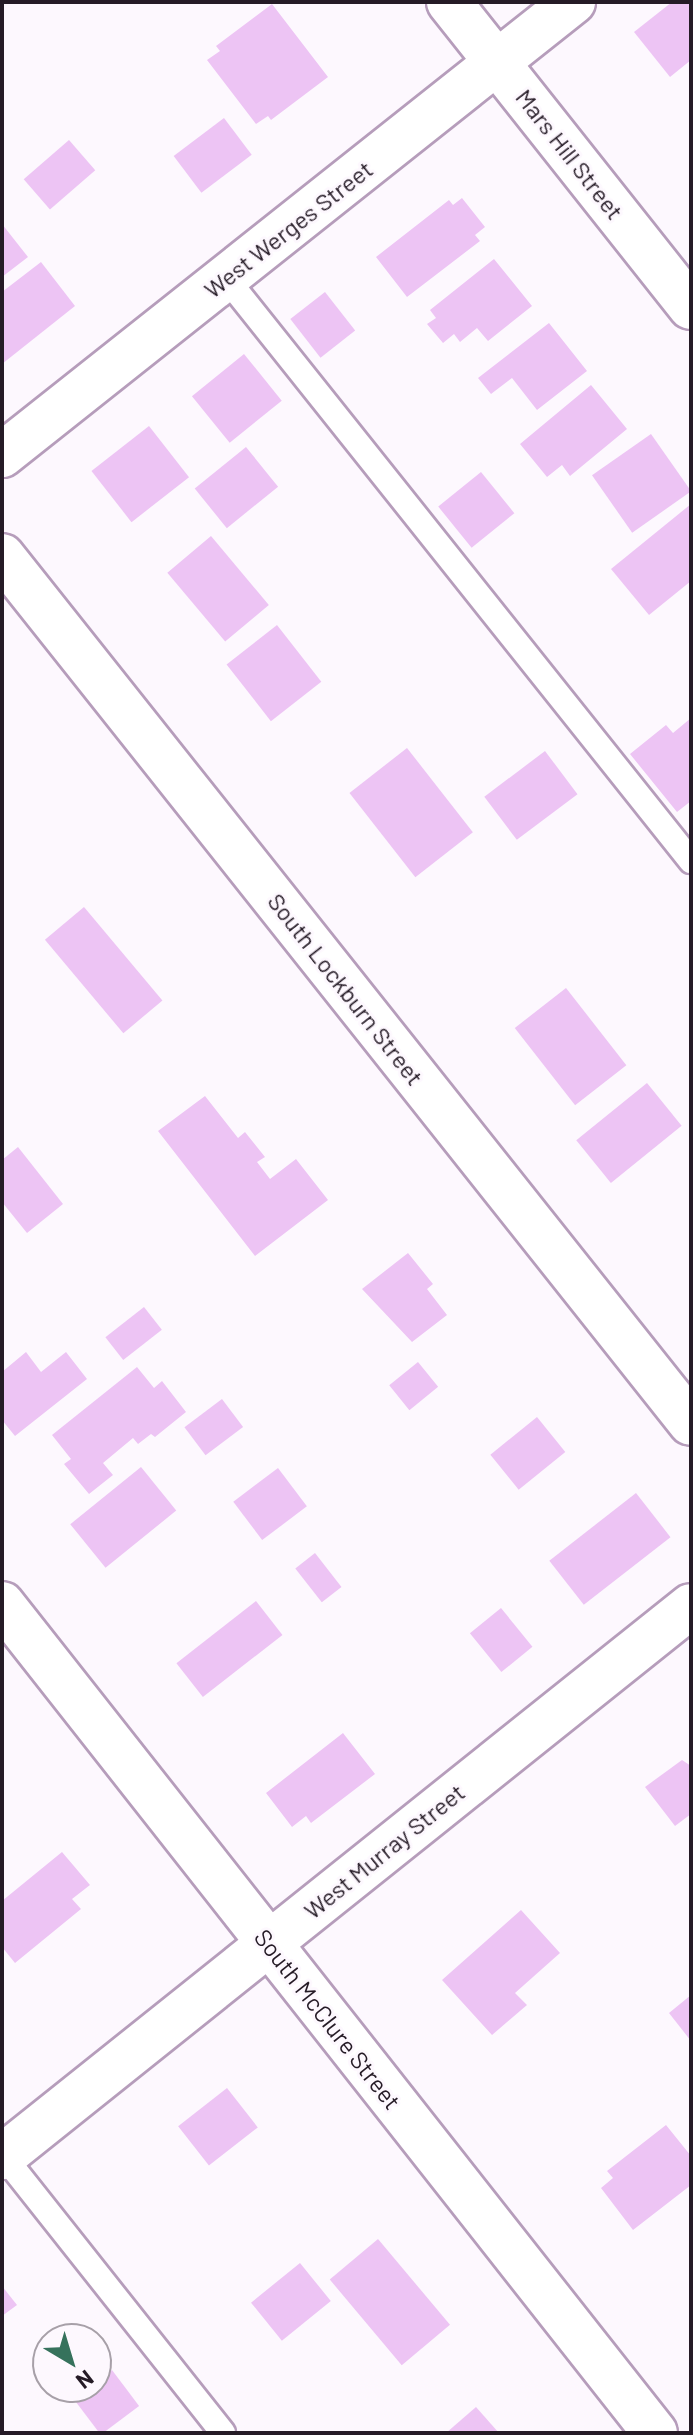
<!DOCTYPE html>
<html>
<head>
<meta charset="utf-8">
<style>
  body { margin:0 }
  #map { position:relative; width:693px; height:2435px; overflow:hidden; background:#fdf8fe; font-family:Barlow,sans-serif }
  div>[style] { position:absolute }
  .building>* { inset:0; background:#edc4f4; transform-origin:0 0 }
  .roads { filter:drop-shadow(2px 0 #b69dbb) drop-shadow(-2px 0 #b69dbb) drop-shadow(0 2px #b69dbb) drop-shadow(0 -2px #b69dbb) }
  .service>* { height:24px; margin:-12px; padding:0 12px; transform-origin:12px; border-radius:12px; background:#fff }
  .minor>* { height:44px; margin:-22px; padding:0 22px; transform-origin:22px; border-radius:22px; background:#fff }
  span { translate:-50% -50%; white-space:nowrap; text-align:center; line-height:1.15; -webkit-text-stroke:6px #fdf8fe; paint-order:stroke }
  .street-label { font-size:24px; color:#251b26 }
  .frame { position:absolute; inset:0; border:4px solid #251b26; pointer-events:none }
  .north { position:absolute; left:32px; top:2323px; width:80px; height:80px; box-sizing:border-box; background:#fdf8fe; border:2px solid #a7a0a8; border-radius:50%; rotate:142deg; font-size:22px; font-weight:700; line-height:32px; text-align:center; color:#251b26 }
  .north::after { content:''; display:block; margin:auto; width:28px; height:36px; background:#36725c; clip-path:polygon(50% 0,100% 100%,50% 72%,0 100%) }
</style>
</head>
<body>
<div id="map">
  <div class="building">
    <div style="clip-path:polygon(672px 2px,691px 2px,691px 60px,670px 77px,634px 32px)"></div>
    <div style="clip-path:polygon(272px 4px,328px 77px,271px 120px,268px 116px,256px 124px,207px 60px,220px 51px,216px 46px)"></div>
    <div style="left:224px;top:118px;width:46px;height:63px;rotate:53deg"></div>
    <div style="left:69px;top:140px;width:40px;height:60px;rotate:49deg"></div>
    <div style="clip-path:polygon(462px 198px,485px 227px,475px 235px,480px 241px,407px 297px,376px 257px,449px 200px,453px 205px)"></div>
    <div style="clip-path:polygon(2px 224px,28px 257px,2px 277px)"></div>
    <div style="clip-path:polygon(494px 259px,532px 306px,488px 341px,477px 328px,460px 342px,454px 334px,443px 343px,427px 324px,436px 318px,430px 310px)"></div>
    <div style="clip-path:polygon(41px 262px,75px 306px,2px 364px,2px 292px)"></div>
    <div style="left:325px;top:292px;width:49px;height:44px;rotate:52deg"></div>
    <div style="clip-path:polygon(549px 323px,587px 371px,537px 410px,512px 378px,491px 394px,478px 378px)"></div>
    <div style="left:244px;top:354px;width:60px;height:67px;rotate:51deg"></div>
    <div style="clip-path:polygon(591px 385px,627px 429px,570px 476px,562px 465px,547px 477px,520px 444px)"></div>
    <div style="left:149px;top:426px;width:65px;height:73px;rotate:52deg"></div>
    <div style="left:651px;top:434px;width:70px;height:72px;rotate:55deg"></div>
    <div style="left:246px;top:447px;width:51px;height:66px;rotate:51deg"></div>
    <div style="left:481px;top:472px;width:53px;height:55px;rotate:51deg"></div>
    <div style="clip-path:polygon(691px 504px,691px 581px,649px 615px,611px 569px)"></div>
    <div style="left:211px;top:536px;width:90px;height:57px;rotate:50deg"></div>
    <div style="left:277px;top:625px;width:72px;height:64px;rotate:52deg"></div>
    <div style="clip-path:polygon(691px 718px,691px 801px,677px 812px,630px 754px,666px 725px,673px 733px)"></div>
    <div style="left:407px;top:748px;width:107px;height:73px;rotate:52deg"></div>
    <div style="left:545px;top:751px;width:54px;height:76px;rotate:53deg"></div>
    <div style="left:84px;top:907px;width:122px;height:51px;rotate:50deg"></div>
    <div style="left:566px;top:988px;width:98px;height:65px;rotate:52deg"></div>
    <div style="left:647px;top:1083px;width:55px;height:91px;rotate:51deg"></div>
    <div style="clip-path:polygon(205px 1096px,238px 1138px,245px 1132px,265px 1157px,257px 1162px,270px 1179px,296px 1159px,328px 1200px,255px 1256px,158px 1131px)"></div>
    <div style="clip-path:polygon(18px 1147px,63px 1204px,27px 1233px,2px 1202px,2px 1160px)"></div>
    <div style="clip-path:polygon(408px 1253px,433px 1284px,427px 1289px,447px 1315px,412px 1342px,362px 1289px)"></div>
    <div style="left:144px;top:1307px;width:29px;height:49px;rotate:52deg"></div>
    <div style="clip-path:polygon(26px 1352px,41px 1372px,66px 1352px,87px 1379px,15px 1436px,2px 1420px,2px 1372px)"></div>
    <div style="left:418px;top:1362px;width:32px;height:37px;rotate:51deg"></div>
    <div style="clip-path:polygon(137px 1367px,154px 1388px,162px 1381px,186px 1412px,155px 1437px,151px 1434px,138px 1444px,133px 1438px,103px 1463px,113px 1475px,89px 1494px,64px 1464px,71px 1459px,52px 1435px)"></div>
    <div style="left:222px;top:1399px;width:35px;height:47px;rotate:53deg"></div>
    <div style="left:537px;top:1417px;width:45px;height:60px;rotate:51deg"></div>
    <div style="left:141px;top:1467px;width:56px;height:91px;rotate:51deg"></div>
    <div style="left:278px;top:1468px;width:48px;height:56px;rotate:53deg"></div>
    <div style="left:636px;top:1493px;width:56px;height:110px;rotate:52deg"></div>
    <div style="left:315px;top:1553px;width:43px;height:25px;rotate:52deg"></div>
    <div style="left:256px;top:1601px;width:43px;height:101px;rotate:52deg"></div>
    <div style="left:501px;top:1608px;width:50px;height:40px;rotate:51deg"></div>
    <div style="clip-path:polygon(343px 1733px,375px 1774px,311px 1823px,306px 1816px,292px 1827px,266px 1793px)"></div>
    <div style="clip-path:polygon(682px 1760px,691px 1766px,691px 1814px,675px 1826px,645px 1787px)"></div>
    <div style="clip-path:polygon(62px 1852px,90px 1885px,72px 1899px,81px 1909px,15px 1963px,2px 1947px,2px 1901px)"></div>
    <div style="clip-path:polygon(521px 1910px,560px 1953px,515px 1993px,527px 2005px,492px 2035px,442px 1980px)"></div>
    <div style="clip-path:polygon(691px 1995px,691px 2041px,669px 2013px)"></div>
    <div style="left:227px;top:2088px;width:50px;height:62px;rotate:52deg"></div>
    <div style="clip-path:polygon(666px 2125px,691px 2156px,691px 2185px,633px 2230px,601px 2188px,613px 2178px,607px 2171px)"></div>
    <div style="left:378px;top:2239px;width:112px;height:63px;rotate:50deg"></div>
    <div style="left:300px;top:2263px;width:49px;height:63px;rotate:51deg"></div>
    <div style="clip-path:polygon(2px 2286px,17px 2305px,2px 2316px)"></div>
    <div style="left:112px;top:2370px;width:45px;height:48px;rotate:53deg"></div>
    <div style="clip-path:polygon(476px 2407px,499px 2433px,446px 2433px)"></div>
  </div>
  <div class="roads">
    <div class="service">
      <div style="left:226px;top:278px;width:746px;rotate:51.42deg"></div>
      <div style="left:2px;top:2154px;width:356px;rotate:51.6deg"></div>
    </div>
    <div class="minor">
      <div style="left:449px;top:2px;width:389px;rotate:51.6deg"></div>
      <div style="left:2px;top:455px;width:729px;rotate:-38.43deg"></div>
      <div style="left:2px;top:556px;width:1107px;rotate:51.53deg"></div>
      <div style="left:2px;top:1604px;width:1055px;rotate:51.77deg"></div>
      <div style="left:2px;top:2157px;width:882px;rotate:-38.65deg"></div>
    </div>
  </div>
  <div class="street-label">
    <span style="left:570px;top:154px;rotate:52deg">Mars Hill Street</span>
    <span style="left:288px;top:229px;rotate:-38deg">West Werges Street</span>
    <span style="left:346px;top:989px;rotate:52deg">South Lockburn Street</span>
    <span style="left:384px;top:1851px;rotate:-39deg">West Murray Street</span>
    <span style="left:328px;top:2019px;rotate:52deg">South McClure Street</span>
  </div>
  <div class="frame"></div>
  <div class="north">N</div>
</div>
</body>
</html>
